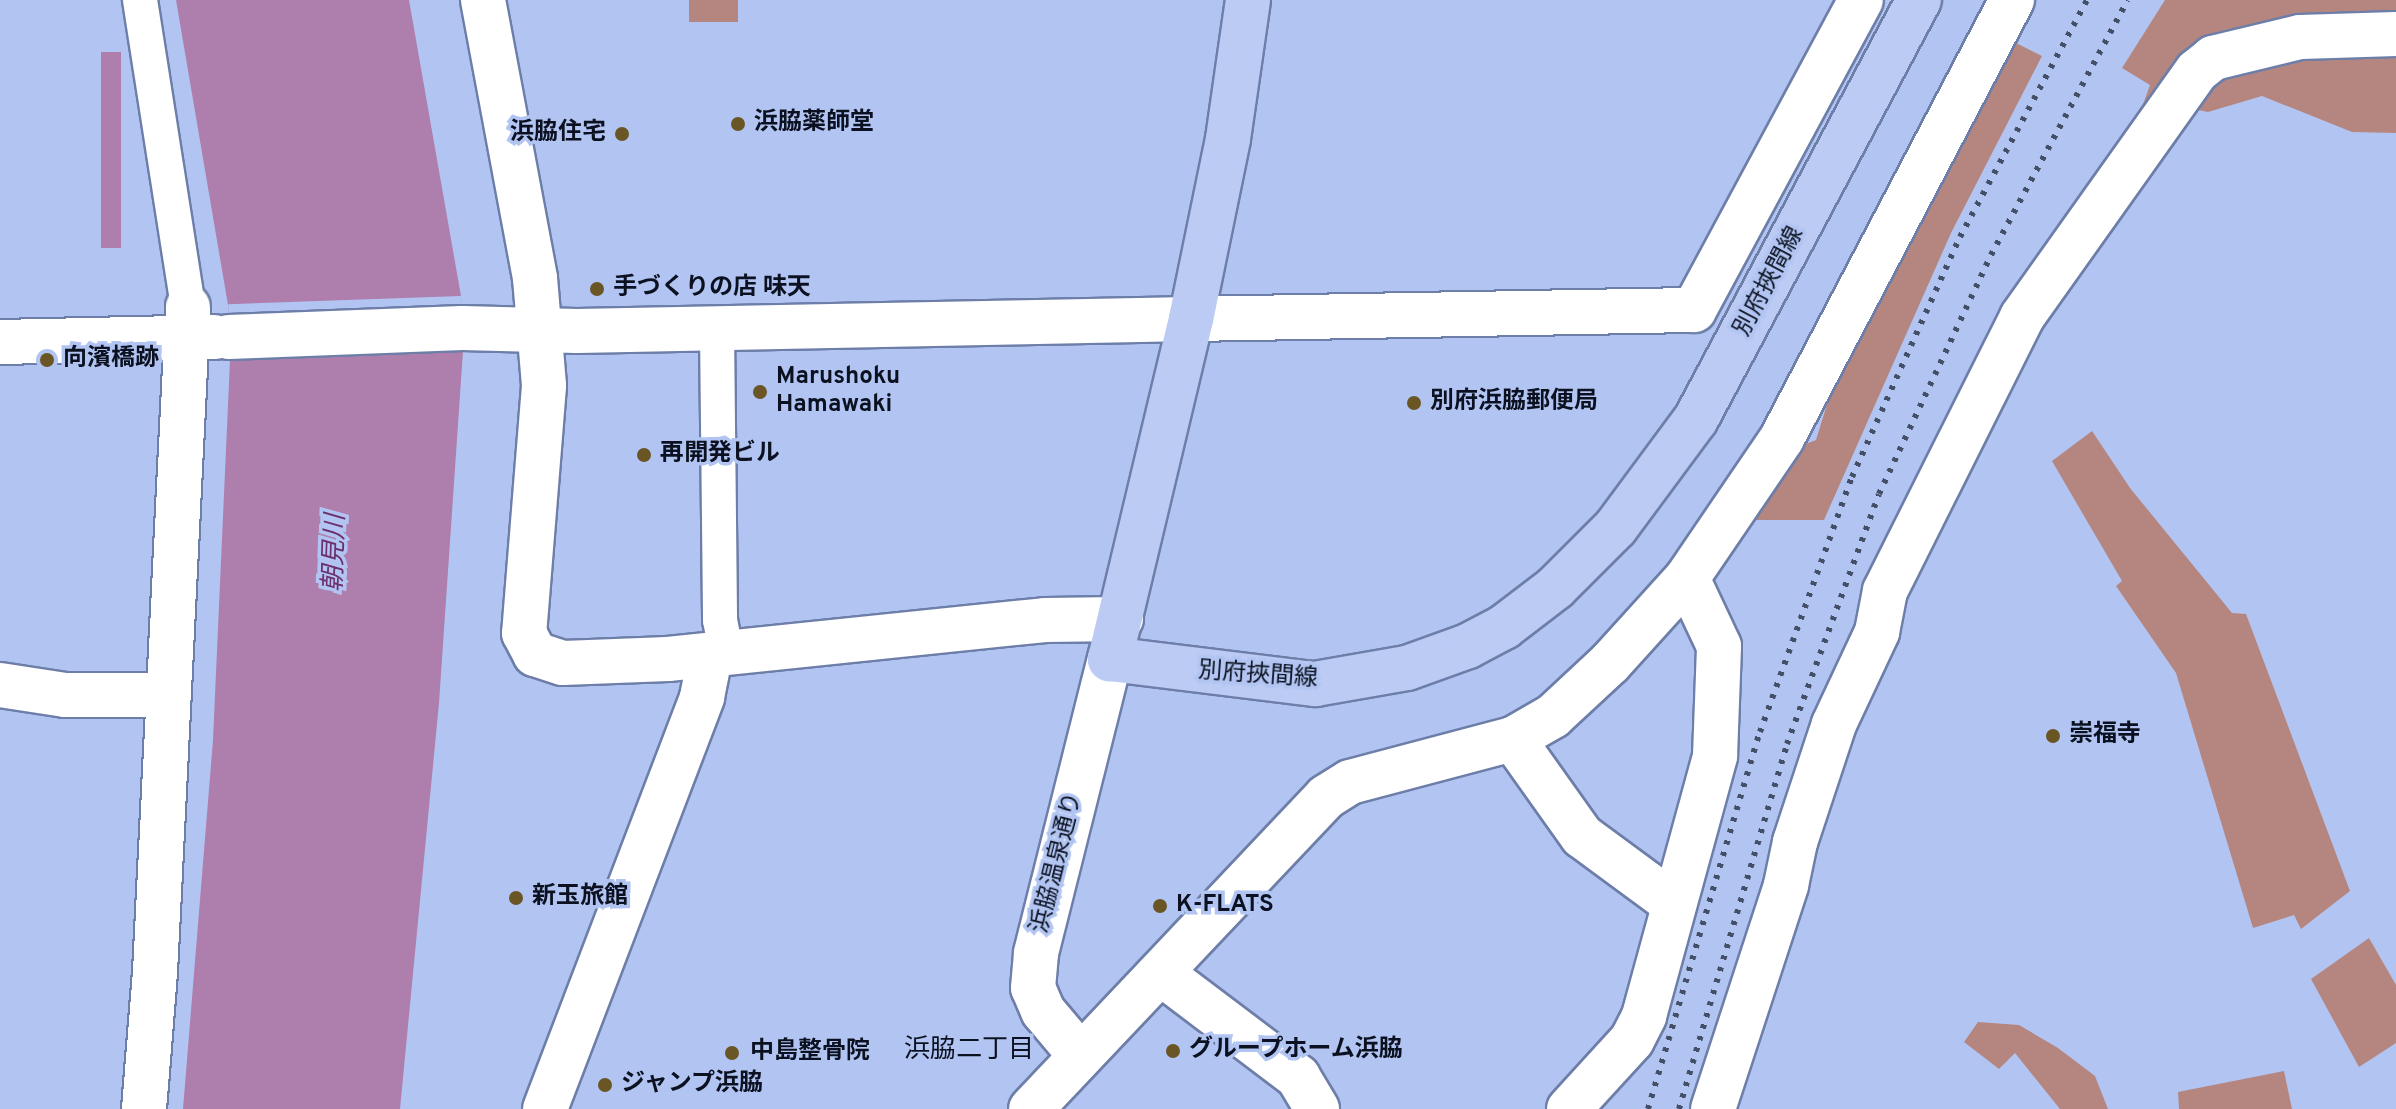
<!DOCTYPE html>
<html>
<head>
<meta charset="utf-8">
<style>
  body { margin:0 }
  #map { position:relative; width:2396px; height:1109px; overflow:hidden; background:#b2c5f2; font-family:Overpass,"Noto Sans JP",sans-serif }
  div>[style] { position:absolute }
  .green>* { inset:0; background:#b58680; transform-origin:0 0 }
  .water>* { inset:0; background:#ae7ead; transform-origin:0 0 }
  .pier>* { inset:0; background:#b2c5f2; transform-origin:0 0 }
  .roads { filter:drop-shadow(2px 0 #6d7ea8) drop-shadow(-2px 0 #6d7ea8) drop-shadow(0 2px #6d7ea8) drop-shadow(0 -2px #6d7ea8) }
  .pedestrian>* { height:34px; margin:-17px; padding:0 17px; transform-origin:17px; border-radius:17px; background:#fff }
  .minor>* { height:44px; margin:-22px; padding:0 22px; transform-origin:22px; border-radius:22px; background:#fff }
  .tertiary>* { height:44px; margin:-22px; padding:0 22px; transform-origin:22px; border-radius:22px; background:#fff }
  .primary>* { height:44px; margin:-22px; padding:0 22px; transform-origin:22px; border-radius:22px; background:#bbcbf4 }
  .rail>* { height:6px; margin-top:-3px; transform-origin:0; background:repeating-linear-gradient(90deg,#434e67 0 4px,transparent 0 12px) }
  .dots>* { width:22px; height:22px; translate:-50% -50%; box-sizing:border-box; border:4px solid #b2c5f2; border-radius:50% }
  span { translate:-50% -50%; white-space:nowrap; text-align:center; line-height:1.15; -webkit-text-stroke:7px #b2c5f2; paint-order:stroke }
  .poi-label { font-size:24px; color:#0b1120; font-weight:700 }
  .left { translate:0 -50%; text-align:left }
  .right { translate:-100% -50%; text-align:right }
  .street-label { font-size:24px; color:#0b1120 }
  .water-label { font-size:26px; color:#6c306c; font-style:italic }
  .neighbourhood-label { font-size:26px; color:#0b1120 }
</style>
</head>
<body>
<div id="map">
  <div class="green">
    <div style="left:689px;top:0;width:49px;height:22px"></div>
    <div style="clip-path:polygon(2165px 0,2396px 0,2396px 20px,2220px 45px,2124px 157px,2150px 85px,2122px 68px)"></div>
    <div style="clip-path:polygon(2012px 41px,2042px 56px,1951px 233px,1824px 520px,1753px 520px,1798px 447px,1816px 440px,1836px 375px)"></div>
    <div style="clip-path:polygon(2396px 47px,2396px 133px,2352px 132px,2262px 96px,2208px 112px,2184px 107px,2219px 67px)"></div>
    <div style="clip-path:polygon(2092px 431px,2130px 488px,2232px 613px,2246px 614px,2350px 891px,2301px 929px,2294px 915px,2253px 928px,2176px 673px,2116px 586px,2122px 581px,2052px 461px)"></div>
    <div style="clip-path:polygon(2369px 938px,2396px 985px,2396px 1043px,2359px 1067px,2311px 979px)"></div>
    <div style="clip-path:polygon(1978px 1022px,2019px 1025px,2058px 1048px,2095px 1076px,2108px 1109px,2060px 1109px,2015px 1053px,1999px 1069px,1964px 1042px)"></div>
    <div style="clip-path:polygon(2284px 1071px,2292px 1109px,2179px 1109px,2178px 1092px)"></div>
  </div>
  <div class="water">
    <div style="clip-path:polygon(176px 0,409px 0,461px 296px,463px 351px,439px 703px,400px 1109px,183px 1109px,213px 740px,230px 360px,228px 305px)"></div>
    <div style="left:101px;top:52px;width:20px;height:196px"></div>
  </div>
  <div class="pier">
    <div style="left:461px;top:296px;width:55px;height:233px;rotate:88deg"></div>
  </div>
  <div class="roads">
    <div class="pedestrian">
      <div style="left:140px;top:0;width:311px;rotate:81.1deg"></div>
      <div style="left:717px;top:329px;width:291px;rotate:89.4deg"></div>
      <div style="left:720px;top:620px;width:36px;rotate:79deg"></div>
    </div>
    <div class="minor">
      <div style="left:1191px;top:319px;width:503px;rotate:-1.03deg"></div>
      <div style="left:1694px;top:310px;width:352px;rotate:-61.7deg"></div>
      <div style="left:0;top:342px;width:215px;rotate:-1.3deg"></div>
      <div style="left:0;top:685px;width:66px;rotate:8.7deg"></div>
      <div style="left:65px;top:695px;width:104px"></div>
      <div style="left:1513px;top:739px;width:119px;rotate:54.6deg"></div>
      <div style="left:1582px;top:836px;width:113px;rotate:36.4deg"></div>
      <div style="left:1162px;top:974px;width:171px;rotate:37.1deg"></div>
      <div style="left:1298px;top:1077px;width:37px;rotate:59deg"></div>
      <div style="left:144px;top:1109px;width:137px;rotate:-85.4deg"></div>
      <div style="left:155px;top:972px;width:666px;rotate:-87.16deg"></div>
      <div style="left:545px;top:1109px;width:441px;rotate:-69.1deg"></div>
      <div style="left:702px;top:697px;width:41px;rotate:-78.7deg"></div>
      <div style="left:1031px;top:1109px;width:429px;rotate:-46.6deg"></div>
      <div style="left:1326px;top:797px;width:28px;rotate:-32deg"></div>
      <div style="left:1350px;top:782px;width:169px;rotate:-14.8deg"></div>
      <div style="left:1513px;top:739px;width:46px;rotate:-29.9deg"></div>
      <div style="left:1553px;top:716px;width:78px;rotate:-42.9deg"></div>
      <div style="left:1610px;top:663px;width:115px;rotate:-47.8deg"></div>
      <div style="left:1687px;top:578px;width:169px;rotate:-55.8deg"></div>
      <div style="left:1782px;top:438px;width:495px;rotate:-62.3deg"></div>
      <div style="left:1569px;top:1109px;width:93px;rotate:-47.6deg"></div>
      <div style="left:1632px;top:1040px;width:27px;rotate:-63deg"></div>
      <div style="left:1644px;top:1016px;width:270px;rotate:-74.7deg"></div>
      <div style="left:1715px;top:756px;width:110px;rotate:-87.9deg"></div>
      <div style="left:1719px;top:646px;width:75px;rotate:-115.2deg"></div>
      <div style="left:1713px;top:1109px;width:236px;rotate:-71.9deg"></div>
      <div style="left:1786px;top:885px;width:44px;rotate:-78.2deg"></div>
      <div style="left:1795px;top:842px;width:124px;rotate:-71.7deg"></div>
      <div style="left:1834px;top:724px;width:102px;rotate:-64.9deg"></div>
      <div style="left:1877px;top:632px;width:42px;rotate:-79deg"></div>
      <div style="left:1885px;top:591px;width:306px;rotate:-63.4deg"></div>
      <div style="left:2022px;top:317px;width:302px;rotate:-54.6deg"></div>
      <div style="left:2197px;top:71px;width:21px;rotate:-39deg"></div>
      <div style="left:2213px;top:58px;width:89px;rotate:-13.6deg"></div>
      <div style="left:2300px;top:37px;width:96px;rotate:-1.8deg"></div>
    </div>
    <div class="tertiary">
      <div style="left:483px;top:0;width:283px;rotate:79.4deg"></div>
      <div style="left:535px;top:278px;width:108px;rotate:85.2deg"></div>
      <div style="left:544px;top:386px;width:248px;rotate:94.6deg"></div>
      <div style="left:524px;top:633px;width:24px;rotate:62deg"></div>
      <div style="left:535px;top:654px;width:29px;rotate:18deg"></div>
      <div style="left:563px;top:663px;width:105px;rotate:-2.2deg"></div>
      <div style="left:668px;top:659px;width:379px;rotate:-5.9deg"></div>
      <div style="left:1045px;top:620px;width:76px;rotate:-0.8deg"></div>
      <div style="left:229px;top:337px;width:233px;rotate:-2.2deg"></div>
      <div style="left:462px;top:328px;width:115px;rotate:1.5deg"></div>
      <div style="left:577px;top:331px;width:614px;rotate:-1.12deg"></div>
      <div style="left:1080px;top:1055px;width:57px;rotate:-130.1deg"></div>
      <div style="left:1043px;top:1011px;width:25px;rotate:-113deg"></div>
      <div style="left:1033px;top:988px;width:35px;rotate:-85deg"></div>
      <div style="left:1036px;top:953px;width:303px;rotate:-75.9deg"></div>
    </div>
    <div class="primary">
      <div style="left:1248px;top:0;width:140px;rotate:98.2deg"></div>
      <div style="left:1228px;top:139px;width:184px;rotate:101.6deg"></div>
      <div style="left:1191px;top:319px;width:350px;rotate:103.4deg"></div>
      <div style="left:1110px;top:659px;width:207px;rotate:7deg"></div>
      <div style="left:1315px;top:684px;width:93px;rotate:-9.9deg"></div>
      <div style="left:1407px;top:668px;width:65px;rotate:-19.8deg"></div>
      <div style="left:1468px;top:646px;width:41px;rotate:-27.8deg"></div>
      <div style="left:1504px;top:627px;width:64px;rotate:-37.4deg"></div>
      <div style="left:1555px;top:588px;width:86px;rotate:-45deg"></div>
      <div style="left:1616px;top:527px;width:134px;rotate:-53.5deg"></div>
      <div style="left:1696px;top:419px;width:475px;rotate:-62deg"></div>
    </div>
  </div>
  <div class="rail">
    <div style="left:1648px;top:1109px;width:393px;rotate:-73.5deg"></div>
    <div style="left:1760px;top:732px;width:271px;rotate:-70.2deg"></div>
    <div style="left:1852px;top:477px;width:263px;rotate:-65.8deg"></div>
    <div style="left:1960px;top:237px;width:269px;rotate:-61.8deg"></div>
    <div style="left:1679px;top:1109px;width:381px;rotate:-73.5deg"></div>
    <div style="left:1787px;top:744px;width:266px;rotate:-69.8deg"></div>
    <div style="left:1879px;top:494px;width:264px;rotate:-64.9deg"></div>
    <div style="left:1991px;top:255px;width:289px;rotate:-61.8deg"></div>
  </div>
  <div class="dots">
    <div style="left:738px;top:124px;background:#6a5625"></div>
    <div style="left:622px;top:134px;background:#6a5625"></div>
    <div style="left:597px;top:289px;background:#6a5625"></div>
    <div style="left:47px;top:360px;background:#6a5625"></div>
    <div style="left:760px;top:392px;background:#6a5625"></div>
    <div style="left:1414px;top:403px;background:#6a5625"></div>
    <div style="left:644px;top:455px;background:#6a5625"></div>
    <div style="left:2053px;top:736px;background:#6a5625"></div>
    <div style="left:516px;top:898px;background:#6a5625"></div>
    <div style="left:1160px;top:906px;background:#6a5625"></div>
    <div style="left:1173px;top:1051px;background:#6a5625"></div>
    <div style="left:732px;top:1053px;background:#6a5625"></div>
    <div style="left:605px;top:1085px;background:#6a5625"></div>
  </div>
  <div class="poi-label">
    <span class="left" style="left:754px;top:124px">浜脇薬師堂</span>
    <span class="right" style="left:606px;top:134px">浜脇住宅</span>
    <span class="left" style="left:613px;top:289px">手づくりの店 味天</span>
    <span class="left" style="left:63px;top:360px">向濱橋跡</span>
    <span class="left" style="left:776px;top:392px">Marushoku<br>Hamawaki</span>
    <span class="left" style="left:1430px;top:403px">別府浜脇郵便局</span>
    <span class="left" style="left:660px;top:455px">再開発ビル</span>
    <span class="left" style="left:2069px;top:736px">崇福寺</span>
    <span class="left" style="left:532px;top:898px">新玉旅館</span>
    <span class="left" style="left:1176px;top:906px">K-FLATS</span>
    <span class="left" style="left:1189px;top:1051px">グループホーム浜脇</span>
    <span class="left" style="left:750px;top:1053px">中島整骨院</span>
    <span class="left" style="left:621px;top:1085px">ジャンプ浜脇</span>
  </div>
  <div class="street-label">
    <span style="left:1770px;top:282px;rotate:-62deg">別府挾間線</span>
    <span style="left:1258px;top:676px;rotate:4deg">別府挾間線</span>
    <span style="left:1058px;top:863px;rotate:-76deg">浜脇温泉通り</span>
  </div>
  <div class="water-label">
    <span style="left:336px;top:553px;rotate:-88deg">朝見川</span>
  </div>
  <div class="neighbourhood-label">
    <span style="left:969px;top:1051px">浜脇二丁目</span>
  </div>
</div>
</body>
</html>
